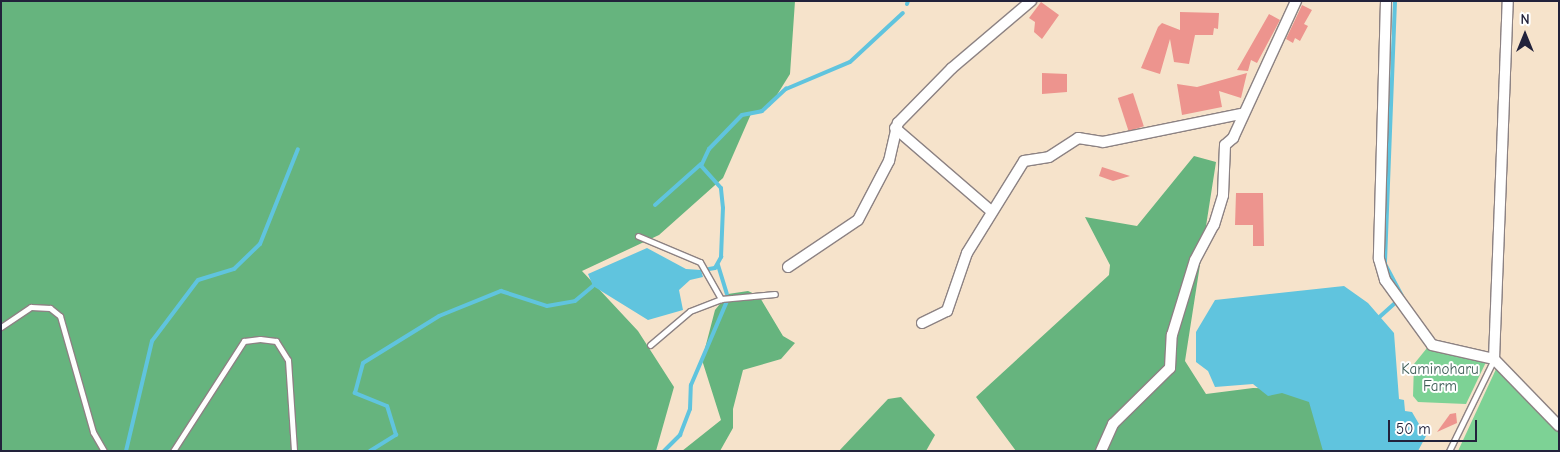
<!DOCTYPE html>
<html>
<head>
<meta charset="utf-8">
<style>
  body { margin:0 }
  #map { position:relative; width:1560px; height:452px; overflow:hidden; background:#f6e3cb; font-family:"Comic Neue",sans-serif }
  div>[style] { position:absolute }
  .green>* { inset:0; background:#7dd295 }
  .forest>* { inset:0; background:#66b47e }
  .water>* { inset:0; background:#60c4de }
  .stream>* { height:4px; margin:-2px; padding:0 2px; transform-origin:2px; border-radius:2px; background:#60c4de }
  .building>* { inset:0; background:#ed948e; transform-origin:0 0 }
  .roads { filter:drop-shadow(1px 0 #8c8283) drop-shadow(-1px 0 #8c8283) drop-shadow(0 1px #8c8283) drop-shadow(0 -1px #8c8283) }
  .lane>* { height:5px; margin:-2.5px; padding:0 2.5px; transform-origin:2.5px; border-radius:2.5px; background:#fff }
  .street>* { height:10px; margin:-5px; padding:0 5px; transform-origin:5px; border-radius:5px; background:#fff }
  span { translate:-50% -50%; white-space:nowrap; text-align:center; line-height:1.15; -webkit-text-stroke:4px #fff; paint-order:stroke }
  .park-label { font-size:15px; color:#42605a }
  .frame { position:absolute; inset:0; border:2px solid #22223b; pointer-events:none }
  .north { position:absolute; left:1500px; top:10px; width:50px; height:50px; -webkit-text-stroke:4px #fff; paint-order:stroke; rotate:0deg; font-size:14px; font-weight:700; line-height:20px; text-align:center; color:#22223b }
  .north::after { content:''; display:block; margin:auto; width:18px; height:22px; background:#22223b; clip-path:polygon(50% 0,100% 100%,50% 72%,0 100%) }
  .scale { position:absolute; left:1388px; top:420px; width:89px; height:22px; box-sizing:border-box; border:2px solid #22223b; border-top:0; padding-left:6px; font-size:15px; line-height:18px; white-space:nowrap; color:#22223b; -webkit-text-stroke:4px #fff; paint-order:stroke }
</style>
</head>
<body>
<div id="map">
  <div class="green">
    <div style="clip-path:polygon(1427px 348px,1486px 362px,1466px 404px,1418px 402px,1413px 396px,1414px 364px)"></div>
    <div style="clip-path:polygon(1497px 367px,1559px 431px,1559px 451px,1458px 451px)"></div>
  </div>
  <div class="forest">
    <div style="clip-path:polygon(1px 1px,795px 1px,790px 74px,770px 106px,751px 114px,723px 178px,659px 235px,582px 271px,638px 331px,674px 387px,656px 451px,1px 451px)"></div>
    <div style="clip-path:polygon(1194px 156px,1216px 162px,1185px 361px,1206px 394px,1253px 388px,1287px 389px,1310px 401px,1324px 451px,1016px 451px,976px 397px,1109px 275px,1110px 265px,1085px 217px,1137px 226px)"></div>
    <div style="clip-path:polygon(748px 291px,759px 296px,783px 336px,795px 343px,781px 359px,743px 370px,733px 409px,733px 428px,720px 451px,682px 451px,721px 420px,702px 360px,715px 310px,728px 294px)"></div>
    <div style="clip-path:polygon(901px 397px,935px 435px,926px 451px,839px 451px,888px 399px)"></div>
  </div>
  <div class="water">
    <div style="clip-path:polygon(647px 248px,686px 269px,701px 270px,703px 277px,690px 280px,679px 290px,683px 310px,648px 320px,593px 286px,588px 274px)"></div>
    <div style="clip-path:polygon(1344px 286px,1368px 303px,1394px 333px,1399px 399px,1404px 400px,1405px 411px,1412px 412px,1426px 436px,1418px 451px,1323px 451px,1309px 402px,1282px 393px,1268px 396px,1253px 384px,1215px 387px,1208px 371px,1196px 362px,1196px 332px,1215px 300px)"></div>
  </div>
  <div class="stream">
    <div style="left:1395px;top:1px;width:263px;rotate:92.2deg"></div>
    <div style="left:1385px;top:264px;width:36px;rotate:62deg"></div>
    <div style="left:907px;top:4px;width:3px;rotate:-72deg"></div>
    <div style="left:655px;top:205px;width:62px;rotate:-41.7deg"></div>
    <div style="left:718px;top:265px;width:30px;rotate:73deg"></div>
    <div style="left:709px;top:269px;width:6px;rotate:-9deg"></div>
    <div style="left:715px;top:268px;width:13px;rotate:-61deg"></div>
    <div style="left:721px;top:257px;width:49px;rotate:-87.7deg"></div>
    <div style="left:723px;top:208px;width:20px;rotate:-96deg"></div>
    <div style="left:721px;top:188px;width:30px;rotate:-132deg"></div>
    <div style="left:701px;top:166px;width:19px;rotate:-65deg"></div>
    <div style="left:709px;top:149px;width:47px;rotate:-45.9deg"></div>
    <div style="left:742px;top:115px;width:20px;rotate:-11deg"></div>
    <div style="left:762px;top:111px;width:33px;rotate:-43deg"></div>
    <div style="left:786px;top:89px;width:69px;rotate:-22.9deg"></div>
    <div style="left:850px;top:62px;width:72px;rotate:-42.8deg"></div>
    <div style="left:1375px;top:321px;width:27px;rotate:-42deg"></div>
    <div style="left:126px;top:451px;width:113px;rotate:-76.7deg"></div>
    <div style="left:152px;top:341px;width:76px;rotate:-53deg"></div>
    <div style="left:198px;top:280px;width:38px;rotate:-17deg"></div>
    <div style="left:234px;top:269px;width:36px;rotate:-44deg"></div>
    <div style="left:260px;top:244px;width:102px;rotate:-68.2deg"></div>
    <div style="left:370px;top:451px;width:31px;rotate:-32deg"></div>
    <div style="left:396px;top:435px;width:30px;rotate:-107deg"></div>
    <div style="left:387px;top:406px;width:35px;rotate:-158deg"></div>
    <div style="left:355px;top:393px;width:31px;rotate:-75deg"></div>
    <div style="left:363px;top:363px;width:89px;rotate:-31.7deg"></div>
    <div style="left:439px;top:316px;width:67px;rotate:-22deg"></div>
    <div style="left:501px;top:291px;width:48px;rotate:18.1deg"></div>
    <div style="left:547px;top:306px;width:28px;rotate:-10deg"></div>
    <div style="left:575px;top:301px;width:23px;rotate:-40deg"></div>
    <div style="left:664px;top:451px;width:23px;rotate:-45deg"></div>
    <div style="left:680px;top:435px;width:28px;rotate:-69deg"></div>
    <div style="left:690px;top:409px;width:24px;rotate:-88deg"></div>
    <div style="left:691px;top:385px;width:91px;rotate:-66.8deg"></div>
  </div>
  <div class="building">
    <div style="clip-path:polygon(1041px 2px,1059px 15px,1042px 39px,1034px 32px,1035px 22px,1029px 18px)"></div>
    <div style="clip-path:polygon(1302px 5px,1312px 10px,1304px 24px,1308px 26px,1300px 41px,1295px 38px,1293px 43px,1286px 39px)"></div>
    <div style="clip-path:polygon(1180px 12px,1219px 13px,1218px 29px,1214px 28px,1213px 35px,1195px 35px,1189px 64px,1174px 62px,1170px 39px,1160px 74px,1141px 68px,1158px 27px,1162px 23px,1180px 30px)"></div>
    <div style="clip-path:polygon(1269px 14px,1280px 20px,1257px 63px,1251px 60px,1248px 71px,1237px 70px)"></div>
    <div style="clip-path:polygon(1042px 73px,1067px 74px,1067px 92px,1042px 94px)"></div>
    <div style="clip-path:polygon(1247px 73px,1241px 98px,1219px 91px,1222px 107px,1182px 115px,1177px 84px,1197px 87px)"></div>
    <div style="left:1133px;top:93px;width:35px;height:16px;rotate:72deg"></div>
    <div style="clip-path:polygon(1102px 167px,1130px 176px,1113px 181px,1099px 176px)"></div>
    <div style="clip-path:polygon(1236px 193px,1263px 193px,1264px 246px,1253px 246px,1253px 225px,1235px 225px)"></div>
    <div style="clip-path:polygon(1456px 413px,1457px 423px,1437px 432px,1450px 414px)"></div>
  </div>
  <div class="roads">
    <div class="lane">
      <div style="left:638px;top:236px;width:67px;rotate:22.8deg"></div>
      <div style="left:700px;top:262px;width:43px;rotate:60.4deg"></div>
      <div style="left:721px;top:299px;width:54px;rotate:-5.3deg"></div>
      <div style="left:1px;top:327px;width:36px;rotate:-34deg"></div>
      <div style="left:31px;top:307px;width:19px;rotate:3deg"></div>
      <div style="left:50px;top:308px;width:13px;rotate:39deg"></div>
      <div style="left:60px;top:316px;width:121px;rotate:74.1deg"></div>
      <div style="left:93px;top:432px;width:22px;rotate:60deg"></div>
      <div style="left:650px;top:345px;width:52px;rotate:-40.4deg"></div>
      <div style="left:690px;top:311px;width:33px;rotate:-21deg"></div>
      <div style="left:173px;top:451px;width:131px;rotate:-57.2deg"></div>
      <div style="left:244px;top:341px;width:16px;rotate:-7deg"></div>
      <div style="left:260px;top:339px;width:16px;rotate:7deg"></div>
      <div style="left:276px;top:341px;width:22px;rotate:58deg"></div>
      <div style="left:288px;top:360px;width:91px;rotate:86.2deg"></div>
      <div style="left:1449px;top:451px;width:102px;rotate:-63.9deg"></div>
    </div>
    <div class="street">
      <div style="left:1386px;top:1px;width:258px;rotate:91.6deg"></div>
      <div style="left:1379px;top:259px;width:22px;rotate:74deg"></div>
      <div style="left:1385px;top:280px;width:80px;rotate:54.1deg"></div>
      <div style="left:1432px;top:345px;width:64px;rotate:12.7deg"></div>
      <div style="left:1494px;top:359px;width:93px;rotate:45.9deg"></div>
      <div style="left:895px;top:128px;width:125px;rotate:40.8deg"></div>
      <div style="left:788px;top:267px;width:84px;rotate:-33.9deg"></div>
      <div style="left:858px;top:220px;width:67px;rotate:-62.3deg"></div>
      <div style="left:889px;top:161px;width:39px;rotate:-77deg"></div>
      <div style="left:898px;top:123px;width:77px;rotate:-45.5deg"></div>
      <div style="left:952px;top:68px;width:104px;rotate:-40.3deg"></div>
      <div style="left:922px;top:323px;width:28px;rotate:-26deg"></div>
      <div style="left:947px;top:311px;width:61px;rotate:-71deg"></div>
      <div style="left:967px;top:253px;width:108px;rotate:-58.2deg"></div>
      <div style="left:1024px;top:161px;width:25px;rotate:-9deg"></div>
      <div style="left:1049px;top:157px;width:35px;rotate:-33deg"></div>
      <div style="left:1078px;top:138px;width:25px;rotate:9deg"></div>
      <div style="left:1103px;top:142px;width:141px;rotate:-11.5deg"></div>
      <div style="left:1494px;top:359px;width:358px;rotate:-87.8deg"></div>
      <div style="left:1101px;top:451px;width:30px;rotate:-66deg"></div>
      <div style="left:1113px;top:424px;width:80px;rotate:-44.5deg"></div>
      <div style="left:1170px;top:368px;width:33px;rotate:-87deg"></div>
      <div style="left:1172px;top:335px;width:78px;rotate:-73deg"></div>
      <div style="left:1195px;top:260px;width:40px;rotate:-62deg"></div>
      <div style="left:1214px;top:225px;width:31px;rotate:-73deg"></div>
      <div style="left:1223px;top:195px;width:50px;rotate:-87.7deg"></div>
      <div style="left:1225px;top:145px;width:11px;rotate:-41deg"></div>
      <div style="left:1233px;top:138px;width:151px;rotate:-65.3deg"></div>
    </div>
  </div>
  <div class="park-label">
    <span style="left:1440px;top:378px">Kaminoharu<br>Farm</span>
  </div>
  <div class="frame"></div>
  <div class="north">N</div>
  <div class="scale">50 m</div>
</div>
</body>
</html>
